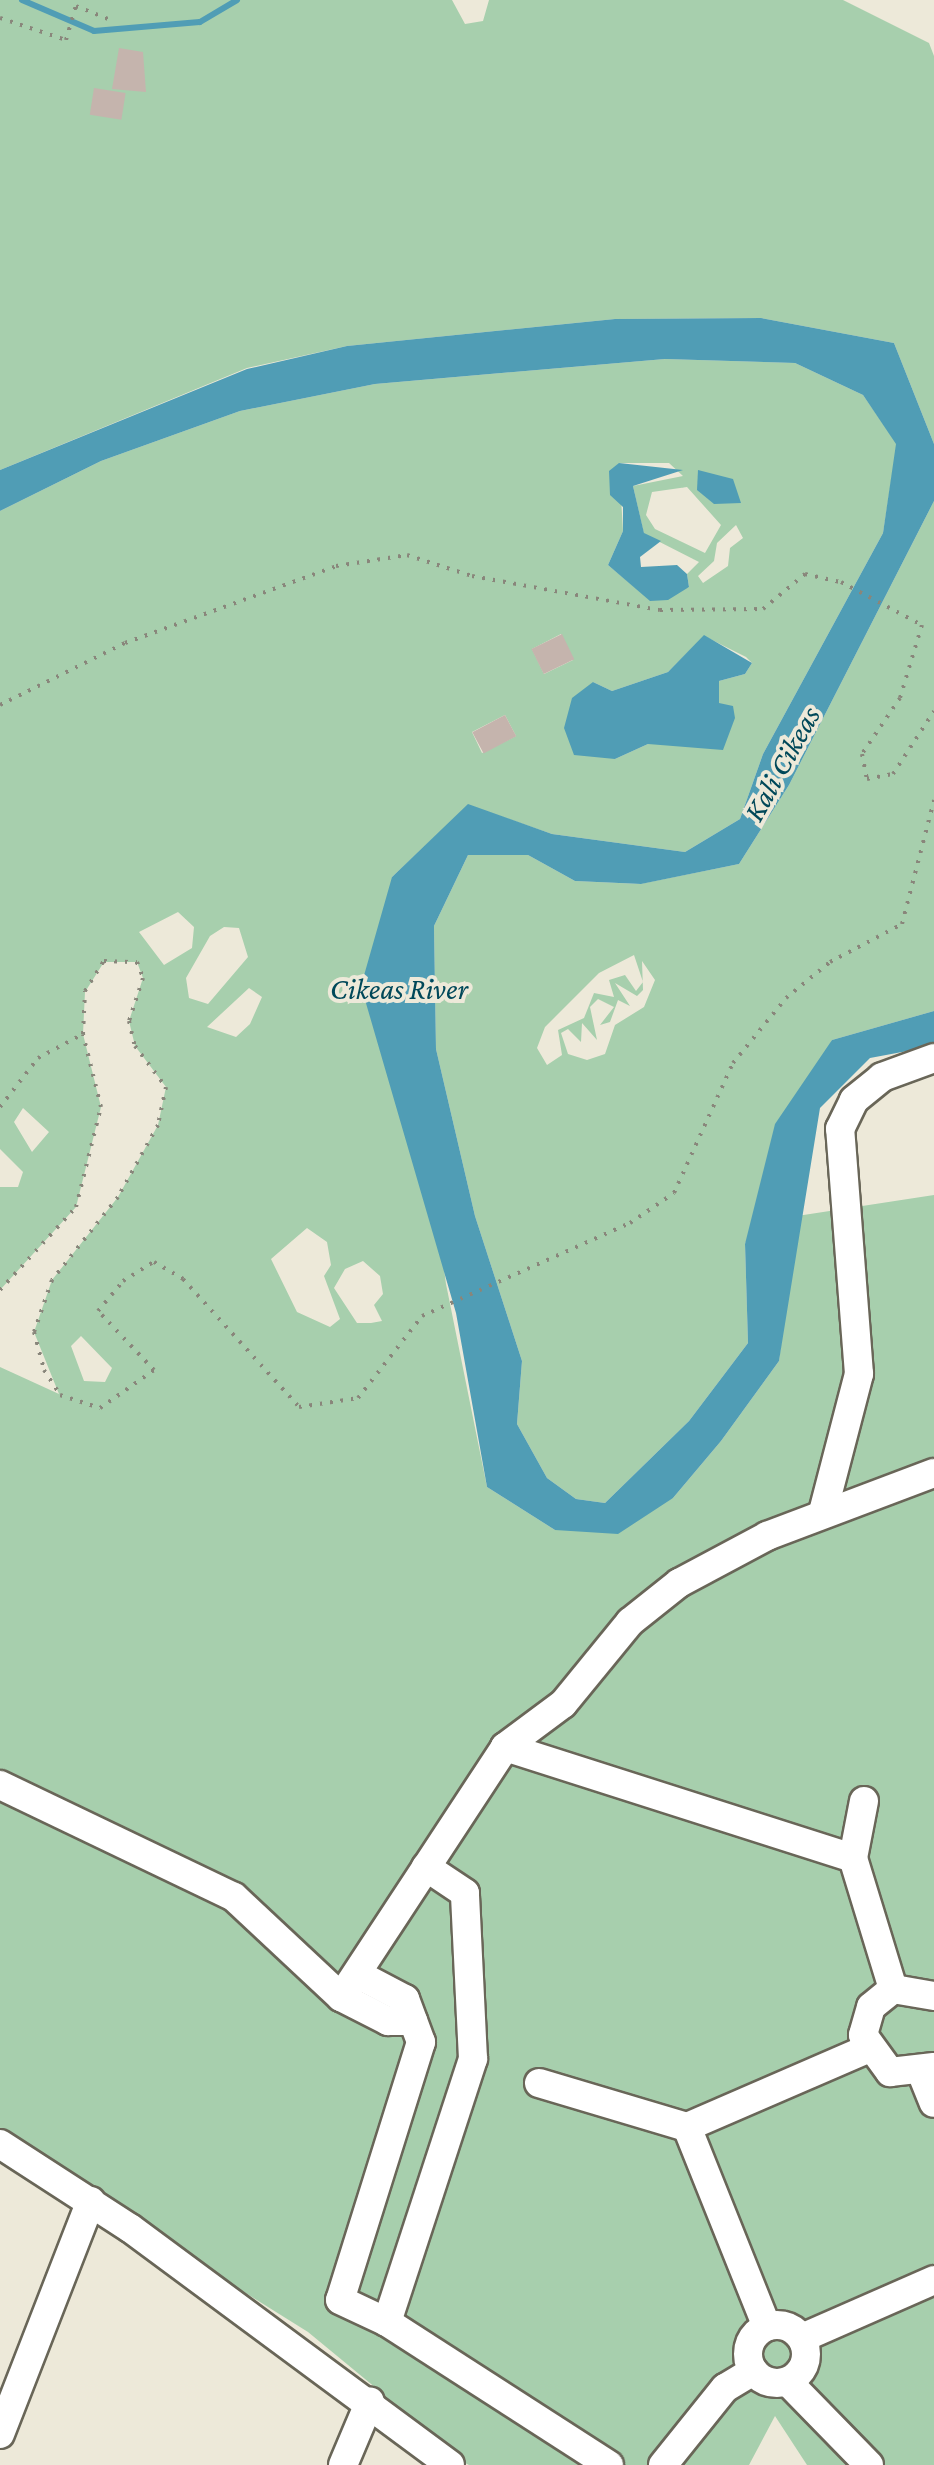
<!DOCTYPE html>
<html>
<head>
<meta charset="utf-8">
<style>
  body { margin:0 }
  #map { position:relative; width:934px; height:2465px; overflow:hidden; background:#ede9d9; font-family:"Crimson Pro",serif }
  div>[style] { position:absolute }
  .green>* { inset:0; background:#a7cfad }
  .water>* { inset:0; background:#509db5 }
  .stream>* { height:6px; margin:-3px; padding:0 3px; transform-origin:3px; border-radius:3px; background:#509db5 }
  .building>* { inset:0; background:#c5b4ad; transform-origin:0 0 }
  .path>* { height:4px; margin-top:-2px; transform-origin:0; background:repeating-linear-gradient(90deg,#89867b 0 2.5px,transparent 0 10.5px) }
  .roads { filter:drop-shadow(2px 0 #696658) drop-shadow(-2px 0 #696658) drop-shadow(0 2px #696658) drop-shadow(0 -2px #696658) }
  .minor>* { height:28px; margin:-14px; padding:0 14px; transform-origin:14px; border-radius:14px; background:#fff }
  .minor>.ring { margin:-14px; padding:0; box-sizing:content-box; background:none; border:28px solid #fff; border-radius:50% }
  span { translate:-50% -50%; white-space:nowrap; text-align:center; line-height:1.15; -webkit-text-stroke:8px #ede9d9; paint-order:stroke }
  .water-label { font-size:30px; color:#004859; font-style:italic }
</style>
</head>
<body>
<div id="map">
  <div class="green">
    <div style="clip-path:polygon(0 0,452px 0,465px 24px,483px 21px,489px 0,843px 0,929px 43px,934px 56px,934px 444px,894px 343px,761px 318px,615px 319px,347px 346px,247px 368px,0 470px)"></div>
    <div style="clip-path:polygon(evenodd,665px 359px,795px 363px,863px 395px,897px 444px,883px 533px,763px 754px,740px 819px,685px 852px,552px 834px,468px 805px,392px 877px,446px 1284px,487px 1487px,555px 1530px,673px 1498px,721px 1441px,779px 1361px,797px 1216px,934px 1195px,934px 2465px,807px 2465px,775px 2416px,749px 2465px,469px 2465px,413px 2436px,382px 2393px,308px 2332px,27px 2156px,0 2130px,0 1367px,59px 1394px,34px 1332px,52px 1280px,118px 1197px,158px 1125px,166px 1087px,135px 1046px,129px 1021px,143px 978px,137px 962px,104px 962px,85px 992px,83px 1034px,101px 1107px,76px 1207px,0 1290px,0 1187px,18px 1187px,23px 1172px,0 1149px,0 511px,101px 461px,240px 411px,375px 384px,665px 359px,619px 463px,669px 463px,683px 476px,633px 486px,644px 534px,699px 562px,687px 574px,689px 587px,650px 600px,608px 565px,623px 531px,619px 463px,665px 359px,687px 487px,721px 525px,705px 553px,655px 529px,646px 515px,652px 492px,687px 487px,665px 359px,736px 525px,743px 538px,730px 548px,728px 566px,703px 583px,698px 576px,714px 561px,717px 543px,736px 525px,665px 359px,561px 634px,573px 660px,544px 674px,532px 649px,561px 634px,665px 359px,704px 636px,746px 657px,752px 663px,745px 674px,719px 681px,719px 704px,682px 744px,648px 744px,615px 759px,593px 682px,612px 691px,668px 672px,704px 636px,665px 359px,505px 715px,516px 736px,482px 753px,472px 732px,505px 715px,665px 359px,178px 912px,194px 927px,192px 948px,164px 965px,139px 932px,178px 912px,665px 359px,224px 927px,239px 928px,248px 957px,208px 1004px,189px 998px,186px 978px,210px 936px,224px 927px,665px 359px,249px 988px,262px 997px,250px 1024px,236px 1037px,207px 1027px,249px 988px,665px 359px,23px 1108px,49px 1132px,32px 1152px,14px 1122px,23px 1108px,665px 359px,307px 1228px,327px 1242px,331px 1265px,324px 1276px,340px 1319px,330px 1327px,297px 1312px,271px 1259px,307px 1228px,665px 359px,363px 1261px,380px 1276px,383px 1294px,374px 1305px,382px 1321px,371px 1323px,357px 1323px,334px 1288px,345px 1269px,363px 1261px,665px 359px,81px 1336px,112px 1368px,105px 1382px,84px 1381px,71px 1346px,81px 1336px)"></div>
    <div style="clip-path:polygon(evenodd,934px 501px,934px 1011px,832px 1040px,745px 1244px,748px 1343px,689px 1421px,605px 1503px,576px 1499px,547px 1478px,517px 1424px,522px 1361px,475px 1216px,436px 1049px,434px 926px,468px 855px,528px 855px,575px 881px,640px 884px,739px 864px,789px 785px,934px 501px,634px 955px,643px 982px,636px 991px,625px 975px,609px 980px,614px 997px,594px 993px,584px 1018px,558px 1030px,562px 1055px,547px 1065px,537px 1048px,545px 1027px,599px 973px,634px 955px,934px 501px,642px 961px,655px 980px,644px 1007px,615px 1025px,605px 1054px,587px 1060px,568px 1054px,561px 1033px,568px 1029px,581px 1042px,582px 1023px,597px 1040px,590px 1007px,598px 999px,614px 1007px,600px 1025px,610px 1022px,618px 1000px,630px 1006px,615px 983px,637px 996px,643px 990px,642px 961px)"></div>
  </div>
  <div class="water">
    <div style="clip-path:polygon(761px 318px,894px 343px,934px 444px,934px 501px,789px 785px,739px 864px,641px 884px,575px 881px,528px 855px,468px 855px,434px 926px,436px 1049px,475px 1216px,522px 1361px,517px 1424px,547px 1478px,576px 1499px,605px 1503px,689px 1421px,748px 1343px,745px 1244px,775px 1124px,832px 1040px,934px 1011px,934px 1046px,870px 1058px,820px 1108px,779px 1361px,721px 1441px,673px 1498px,618px 1534px,555px 1530px,487px 1487px,456px 1313px,361px 986px,392px 877px,468px 804px,552px 834px,685px 852px,740px 819px,763px 754px,883px 533px,896px 444px,863px 395px,795px 363px,665px 359px,375px 384px,240px 411px,101px 461px,0 511px,0 470px,247px 369px,347px 346px,615px 319px)"></div>
    <div style="clip-path:polygon(619px 463px,683px 470px,633px 486px,644px 533px,661px 541px,640px 557px,641px 567px,677px 565px,687px 574px,689px 587px,668px 600px,650px 601px,608px 565px,623px 531px,623px 507px,610px 495px,609px 471px)"></div>
    <div style="clip-path:polygon(698px 470px,733px 479px,741px 503px,714px 504px,697px 490px)"></div>
    <div style="clip-path:polygon(704px 635px,752px 663px,745px 674px,719px 681px,719px 703px,733px 706px,735px 718px,723px 750px,648px 744px,615px 759px,574px 755px,564px 728px,572px 698px,593px 682px,612px 691px,668px 672px)"></div>
  </div>
  <div class="stream">
    <div style="left:22px;top:0;width:78px;rotate:23.3deg"></div>
    <div style="left:94px;top:31px;width:106px;rotate:-4.9deg"></div>
    <div style="left:200px;top:22px;width:43px;rotate:-30.7deg"></div>
  </div>
  <div class="building">
    <div style="clip-path:polygon(119px 48px,143px 52px,146px 92px,112px 89px)"></div>
    <div style="left:94px;top:88px;width:32px;height:27px;rotate:9deg"></div>
    <div style="left:562px;top:634px;width:28px;height:34px;rotate:64deg"></div>
    <div style="left:505px;top:715px;width:24px;height:37px;rotate:62deg"></div>
  </div>
  <div class="path">
    <div style="left:0;top:18px;width:70px;rotate:18.4deg"></div>
    <div style="left:66px;top:40px;width:35px;rotate:-74deg"></div>
    <div style="left:76px;top:6px;width:35px;rotate:22deg"></div>
    <div style="left:0;top:705px;width:140px;rotate:-26.4deg"></div>
    <div style="left:125px;top:643px;width:225px;rotate:-20deg"></div>
    <div style="left:336px;top:566px;width:72px;rotate:-8.8deg"></div>
    <div style="left:407px;top:555px;width:68px;rotate:17.9deg"></div>
    <div style="left:472px;top:576px;width:191px;rotate:10.3deg"></div>
    <div style="left:660px;top:610px;width:103px;rotate:-0.6deg"></div>
    <div style="left:763px;top:609px;width:55px;rotate:-39.8deg"></div>
    <div style="left:805px;top:574px;width:37px;rotate:13deg"></div>
    <div style="left:841px;top:582px;width:92px;rotate:28deg"></div>
    <div style="left:922px;top:625px;width:76px;rotate:106.8deg"></div>
    <div style="left:900px;top:698px;width:68px;rotate:124.2deg"></div>
    <div style="left:862px;top:754px;width:25px;rotate:79deg"></div>
    <div style="left:867px;top:779px;width:26px;rotate:-11deg"></div>
    <div style="left:893px;top:774px;width:75px;rotate:-56.9deg"></div>
    <div style="left:0;top:1107px;width:62px;rotate:-52.2deg"></div>
    <div style="left:38px;top:1058px;width:51px;rotate:-28.1deg"></div>
    <div style="left:0;top:1290px;width:113px;rotate:-47.5deg"></div>
    <div style="left:76px;top:1207px;width:103px;rotate:-76deg"></div>
    <div style="left:101px;top:1107px;width:75px;rotate:-103.9deg"></div>
    <div style="left:83px;top:1034px;width:43px;rotate:-87.3deg"></div>
    <div style="left:85px;top:991px;width:36px;rotate:-58deg"></div>
    <div style="left:104px;top:961px;width:33px;rotate:2deg"></div>
    <div style="left:137px;top:962px;width:17px;rotate:69deg"></div>
    <div style="left:143px;top:978px;width:45px;rotate:108deg"></div>
    <div style="left:129px;top:1021px;width:26px;rotate:77deg"></div>
    <div style="left:135px;top:1046px;width:51px;rotate:52.9deg"></div>
    <div style="left:166px;top:1087px;width:39px;rotate:102deg"></div>
    <div style="left:158px;top:1125px;width:82px;rotate:119.1deg"></div>
    <div style="left:118px;top:1197px;width:106px;rotate:128.5deg"></div>
    <div style="left:52px;top:1280px;width:55px;rotate:109.1deg"></div>
    <div style="left:34px;top:1332px;width:39px;rotate:75deg"></div>
    <div style="left:44px;top:1370px;width:30px;rotate:57deg"></div>
    <div style="left:60px;top:1395px;width:42px;rotate:18deg"></div>
    <div style="left:100px;top:1408px;width:66px;rotate:-35.1deg"></div>
    <div style="left:154px;top:1370px;width:81px;rotate:-133.5deg"></div>
    <div style="left:98px;top:1311px;width:39px;rotate:-50deg"></div>
    <div style="left:123px;top:1281px;width:36px;rotate:-32deg"></div>
    <div style="left:154px;top:1262px;width:34px;rotate:30deg"></div>
    <div style="left:183px;top:1279px;width:173px;rotate:47.8deg"></div>
    <div style="left:299px;top:1407px;width:60px;rotate:-8.7deg"></div>
    <div style="left:358px;top:1398px;width:104px;rotate:-52deg"></div>
    <div style="left:422px;top:1316px;width:228px;rotate:-24.1deg"></div>
    <div style="left:630px;top:1223px;width:53px;rotate:-34.3deg"></div>
    <div style="left:674px;top:1193px;width:143px;rotate:-65.6deg"></div>
    <div style="left:733px;top:1063px;width:84px;rotate:-50.8deg"></div>
    <div style="left:786px;top:998px;width:57px;rotate:-39.3deg"></div>
    <div style="left:830px;top:962px;width:81px;rotate:-27.8deg"></div>
    <div style="left:902px;top:924px;width:128px;rotate:-75.5deg"></div>
  </div>
  <div class="roads">
    <div class="minor">
      <div style="left:823px;top:1512px;width:143px;rotate:-75.4deg"></div>
      <div style="left:859px;top:1374px;width:246px;rotate:-94.4deg"></div>
      <div style="left:840px;top:1129px;width:32px;rotate:-64deg"></div>
      <div style="left:854px;top:1100px;width:36px;rotate:-39deg"></div>
      <div style="left:882px;top:1077px;width:55px;rotate:-20.1deg"></div>
      <div style="left:505px;top:1747px;width:365px;rotate:17.7deg"></div>
      <div style="left:0;top:1785px;width:259px;rotate:25.6deg"></div>
      <div style="left:234px;top:1897px;width:146px;rotate:43.1deg"></div>
      <div style="left:341px;top:1997px;width:299px;rotate:-56.7deg"></div>
      <div style="left:505px;top:1747px;width:72px;rotate:-36.6deg"></div>
      <div style="left:563px;top:1704px;width:106px;rotate:-50.7deg"></div>
      <div style="left:630px;top:1622px;width:63px;rotate:-38.5deg"></div>
      <div style="left:679px;top:1583px;width:100px;rotate:-28.1deg"></div>
      <div style="left:767px;top:1536px;width:178px;rotate:-20.7deg"></div>
      <div style="left:864px;top:1801px;width:58px;rotate:100.9deg"></div>
      <div style="left:853px;top:1858px;width:137px;rotate:73deg"></div>
      <div style="left:359px;top:1975px;width:52px;rotate:27.6deg"></div>
      <div style="left:405px;top:1999px;width:46px;rotate:69.6deg"></div>
      <div style="left:421px;top:2042px;width:270px;rotate:107.4deg"></div>
      <div style="left:340px;top:2300px;width:52px;rotate:25.1deg"></div>
      <div style="left:387px;top:2322px;width:264px;rotate:32.8deg"></div>
      <div style="left:934px;top:1996px;width:42px;rotate:-170.3deg"></div>
      <div style="left:893px;top:1989px;width:28px;rotate:141deg"></div>
      <div style="left:871px;top:2007px;width:29px;rotate:106deg"></div>
      <div style="left:863px;top:2035px;width:46px;rotate:53.9deg"></div>
      <div style="left:890px;top:2072px;width:44px;rotate:-6.5deg"></div>
      <div style="left:341px;top:1997px;width:53px;rotate:27.1deg"></div>
      <div style="left:388px;top:2021px;width:25px"></div>
      <div style="left:922px;top:2074px;width:31px;rotate:68deg"></div>
      <div style="left:539px;top:2083px;width:154px;rotate:16.6deg"></div>
      <div style="left:687px;top:2127px;width:196px;rotate:-23.4deg"></div>
      <div style="left:687px;top:2127px;width:215px;rotate:68.2deg"></div>
      <div style="left:0;top:2144px;width:155px;rotate:32.9deg"></div>
      <div style="left:130px;top:2228px;width:398px;rotate:36.5deg"></div>
      <div style="left:387px;top:2322px;width:277px;rotate:-71.9deg"></div>
      <div style="left:473px;top:2059px;width:166px;rotate:-92.8deg"></div>
      <div style="left:465px;top:1893px;width:47px;rotate:-146.3deg"></div>
      <div class="ring" style="left:748px;top:2325px;width:30px;height:30px"></div>
      <div style="left:802px;top:2338px;width:144px;rotate:-23.7deg"></div>
      <div style="left:788px;top:2382px;width:116px;rotate:45.7deg"></div>
      <div style="left:0;top:2434px;width:250px;rotate:-68.7deg"></div>
      <div style="left:343px;top:2465px;width:69px;rotate:-67.1deg"></div>
      <div style="left:663px;top:2465px;width:99px;rotate:-51.2deg"></div>
      <div style="left:725px;top:2388px;width:33px;rotate:-31deg"></div>
    </div>
  </div>
  <div class="water-label">
    <span style="left:782px;top:764px;rotate:-61deg">Kali Cikeas</span>
    <span style="left:399px;top:989px">Cikeas River</span>
  </div>
</div>
</body>
</html>
